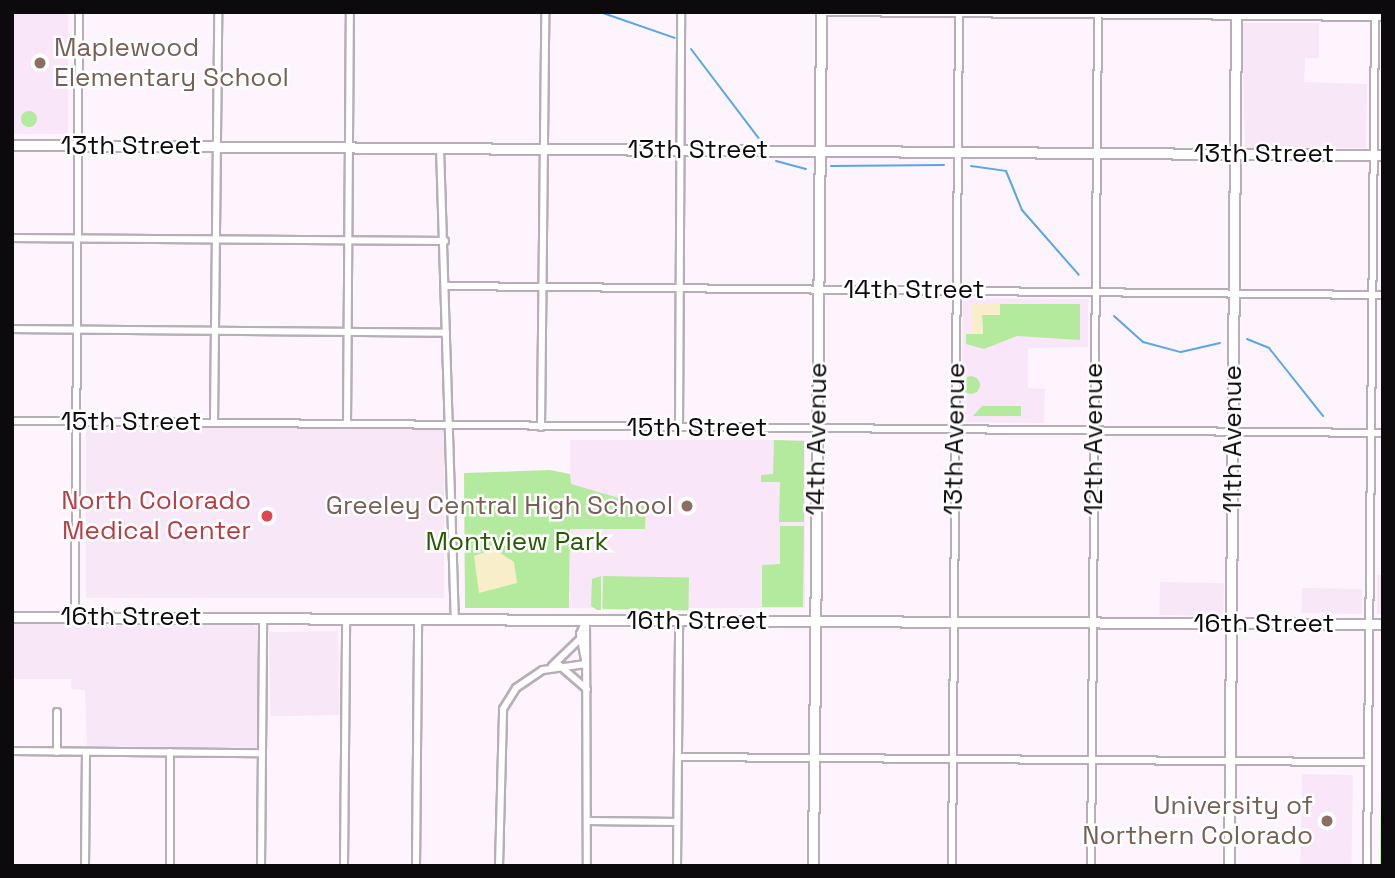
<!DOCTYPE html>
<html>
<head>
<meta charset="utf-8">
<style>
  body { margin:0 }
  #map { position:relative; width:1395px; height:878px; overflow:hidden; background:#fef4fe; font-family:"Space Grotesk",sans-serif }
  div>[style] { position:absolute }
  .built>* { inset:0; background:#f7e7f7; transform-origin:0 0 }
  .education>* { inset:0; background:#f9e7f9; transform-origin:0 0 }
  .green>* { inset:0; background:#b3ea9d; transform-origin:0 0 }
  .round { border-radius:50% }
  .sand>* { inset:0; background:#f8eec9 }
  .stream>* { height:2px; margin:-1px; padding:0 1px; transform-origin:1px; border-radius:1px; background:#57a6eb }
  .roads { filter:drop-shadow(2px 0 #b7aeb7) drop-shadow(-2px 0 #b7aeb7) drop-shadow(0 2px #b7aeb7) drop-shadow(0 -2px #b7aeb7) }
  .street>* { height:6px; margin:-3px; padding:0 3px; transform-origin:3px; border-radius:3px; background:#fff }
  .secondary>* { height:9px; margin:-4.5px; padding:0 4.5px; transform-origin:4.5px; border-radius:4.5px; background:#fff }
  .dots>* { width:19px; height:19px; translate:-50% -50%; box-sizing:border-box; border:4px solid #fff; border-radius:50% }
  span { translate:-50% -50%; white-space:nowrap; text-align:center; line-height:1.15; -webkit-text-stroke:5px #fff; paint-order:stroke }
  .education-label { font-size:26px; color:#785e54 }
  .left { translate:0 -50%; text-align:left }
  .right { translate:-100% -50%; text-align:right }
  .street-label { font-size:26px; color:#0d0a0d }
  .health-label { font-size:26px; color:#be3a42 }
  .park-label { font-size:26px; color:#265a00 }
  .frame { position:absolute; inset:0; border:14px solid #0d0a0d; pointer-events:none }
</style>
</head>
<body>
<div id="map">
  <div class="built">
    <div style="clip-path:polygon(1242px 23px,1319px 23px,1319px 58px,1305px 58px,1304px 82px,1367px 84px,1366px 148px,1245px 148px)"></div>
    <div style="left:86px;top:428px;width:358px;height:170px"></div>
    <div style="left:1377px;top:575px;width:6px;height:39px"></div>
    <div style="left:1160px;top:582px;width:64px;height:33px;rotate:1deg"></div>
    <div style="left:1302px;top:588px;width:60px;height:25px;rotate:1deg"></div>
    <div style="clip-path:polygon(12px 624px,253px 625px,258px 629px,258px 748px,87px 746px,85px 690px,71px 689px,71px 679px,12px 679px)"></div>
    <div style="left:338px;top:631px;width:84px;height:69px;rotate:89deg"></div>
  </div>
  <div class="education">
    <div style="left:12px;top:12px;width:56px;height:122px"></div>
    <div style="clip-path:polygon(963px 298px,1088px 299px,1088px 347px,1028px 348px,1028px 388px,1045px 389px,1044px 423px,962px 422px)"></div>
    <div style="left:570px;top:440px;width:235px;height:168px"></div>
    <div style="left:1302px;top:774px;width:51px;height:92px;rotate:1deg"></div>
  </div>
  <div class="green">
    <div class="round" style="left:21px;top:111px;width:16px;height:16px"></div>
    <div style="clip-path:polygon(1000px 304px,1080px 304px,1080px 340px,1017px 336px,984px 349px,966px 344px,966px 334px,983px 334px,982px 315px,1000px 315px)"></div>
    <div class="round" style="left:962px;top:376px;width:18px;height:18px"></div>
    <div style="clip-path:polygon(982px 406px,1021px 406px,1021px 416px,973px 416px)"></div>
    <div style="clip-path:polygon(774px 440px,804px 441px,804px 522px,779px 522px,780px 482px,761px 482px,761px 475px,773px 474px)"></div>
    <div style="clip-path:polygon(550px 470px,570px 474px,571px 484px,646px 506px,645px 529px,570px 529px,569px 608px,465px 608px,464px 473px)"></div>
    <div style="clip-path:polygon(780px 526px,804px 526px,803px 607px,762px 607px,762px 565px,780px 564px)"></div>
    <div style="clip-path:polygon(601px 576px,601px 610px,597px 610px,591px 606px,592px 579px)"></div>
    <div style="left:603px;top:576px;width:86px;height:33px;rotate:1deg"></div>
    <div style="clip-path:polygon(1383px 638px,1383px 866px,1380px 866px)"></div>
  </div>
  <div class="sand">
    <div style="clip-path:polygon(972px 303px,1000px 304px,1000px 315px,982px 315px,983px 333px,972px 333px)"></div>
    <div style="clip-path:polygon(494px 549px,514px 562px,517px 583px,479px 593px,474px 556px)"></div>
  </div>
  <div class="stream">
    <div style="left:600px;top:12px;width:79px;rotate:19.1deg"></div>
    <div style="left:691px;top:49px;width:114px;rotate:52.8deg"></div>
    <div style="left:776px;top:161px;width:31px;rotate:15deg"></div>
    <div style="left:831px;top:166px;width:113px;rotate:-0.5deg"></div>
    <div style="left:971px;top:166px;width:35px;rotate:8deg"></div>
    <div style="left:1006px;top:171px;width:42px;rotate:67.7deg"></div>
    <div style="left:1022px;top:210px;width:86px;rotate:48.8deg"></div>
    <div style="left:1114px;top:316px;width:39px;rotate:42deg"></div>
    <div style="left:1143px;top:342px;width:39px;rotate:15deg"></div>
    <div style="left:1181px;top:352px;width:40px;rotate:-13deg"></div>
    <div style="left:1247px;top:339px;width:24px;rotate:22deg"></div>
    <div style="left:1269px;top:348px;width:87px;rotate:51.5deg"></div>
  </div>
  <div class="roads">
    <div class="street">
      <div style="left:827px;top:12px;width:556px;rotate:0.52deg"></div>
      <div style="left:440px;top:148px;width:471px;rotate:88.2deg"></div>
      <div style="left:12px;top:238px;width:433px;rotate:0.4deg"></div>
      <div style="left:446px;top:286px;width:937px;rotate:0.55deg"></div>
      <div style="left:12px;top:329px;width:434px;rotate:0.5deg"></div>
      <div style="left:12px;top:421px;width:1371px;rotate:0.5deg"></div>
      <div style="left:214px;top:423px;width:411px;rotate:-89.4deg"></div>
      <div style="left:347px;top:424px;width:412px;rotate:-89.6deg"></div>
      <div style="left:541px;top:427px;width:415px;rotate:-89.4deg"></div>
      <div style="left:679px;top:427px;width:415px;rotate:-89.7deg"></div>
      <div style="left:75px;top:617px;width:605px;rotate:-89.62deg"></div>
      <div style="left:586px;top:620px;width:246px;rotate:89.8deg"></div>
      <div style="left:586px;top:620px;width:15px;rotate:113deg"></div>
      <div style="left:580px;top:634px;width:31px;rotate:79deg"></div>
      <div style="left:559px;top:665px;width:37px;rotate:41deg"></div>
      <div style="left:552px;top:666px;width:39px;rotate:-44deg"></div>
      <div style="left:57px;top:712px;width:40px;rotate:90deg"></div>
      <div style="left:12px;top:751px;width:250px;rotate:0.5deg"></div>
      <div style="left:678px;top:757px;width:690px;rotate:0.42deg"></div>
      <div style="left:588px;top:821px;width:89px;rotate:0.6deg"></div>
      <div style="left:85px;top:866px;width:114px;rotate:-89.5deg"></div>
      <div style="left:170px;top:866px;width:114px;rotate:-90deg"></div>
      <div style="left:261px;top:866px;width:248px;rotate:-89.5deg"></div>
      <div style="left:344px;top:866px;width:247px;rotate:-89.5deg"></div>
      <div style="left:416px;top:866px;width:247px;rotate:-89.5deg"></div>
      <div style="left:499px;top:866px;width:157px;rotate:-88.5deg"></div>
      <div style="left:503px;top:709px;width:25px;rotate:-58deg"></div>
      <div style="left:516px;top:688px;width:32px;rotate:-34deg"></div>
      <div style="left:543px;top:670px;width:43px;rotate:-7.9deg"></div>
      <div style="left:677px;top:866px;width:245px;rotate:-89.5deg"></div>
      <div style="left:952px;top:866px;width:854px;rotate:-89.53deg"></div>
      <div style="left:1091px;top:866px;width:854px;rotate:-89.53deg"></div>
      <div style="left:1367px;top:866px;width:854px;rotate:-89.46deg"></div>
    </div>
    <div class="secondary">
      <div style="left:12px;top:145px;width:1371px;rotate:0.42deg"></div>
      <div style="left:12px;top:617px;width:1371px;rotate:0.29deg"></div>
      <div style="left:813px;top:866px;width:854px;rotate:-89.46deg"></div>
      <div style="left:1229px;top:866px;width:854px;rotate:-89.53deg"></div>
    </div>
  </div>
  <div class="dots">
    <div style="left:40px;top:63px;background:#8d6e63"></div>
    <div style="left:687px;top:506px;background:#8d6e63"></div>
    <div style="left:267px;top:516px;background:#e0444e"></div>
    <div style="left:1327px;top:821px;background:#8d6e63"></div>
  </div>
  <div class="education-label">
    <span class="left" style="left:54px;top:63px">Maplewood<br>Elementary School</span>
    <span class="right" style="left:673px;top:506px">Greeley Central High School</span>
    <span class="right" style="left:1313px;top:821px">University of<br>Northern Colorado</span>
  </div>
  <div class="street-label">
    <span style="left:131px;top:146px">13th Street</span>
    <span style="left:698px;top:150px">13th Street</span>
    <span style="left:1264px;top:154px">13th Street</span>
    <span style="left:914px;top:290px">14th Street</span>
    <span style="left:131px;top:422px">15th Street</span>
    <span style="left:697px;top:428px">15th Street</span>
    <span style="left:817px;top:439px;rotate:-89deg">14th Avenue</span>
    <span style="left:955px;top:439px;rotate:-89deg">13th Avenue</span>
    <span style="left:1094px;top:439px;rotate:-90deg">12th Avenue</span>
    <span style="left:1233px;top:439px;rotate:-90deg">11th Avenue</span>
    <span style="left:131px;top:617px">16th Street</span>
    <span style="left:697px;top:621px">16th Street</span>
    <span style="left:1264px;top:624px">16th Street</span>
  </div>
  <div class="health-label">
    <span class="right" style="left:251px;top:516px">North Colorado<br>Medical Center</span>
  </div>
  <div class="park-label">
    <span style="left:517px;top:542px">Montview Park</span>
  </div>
  <div class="frame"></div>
</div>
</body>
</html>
